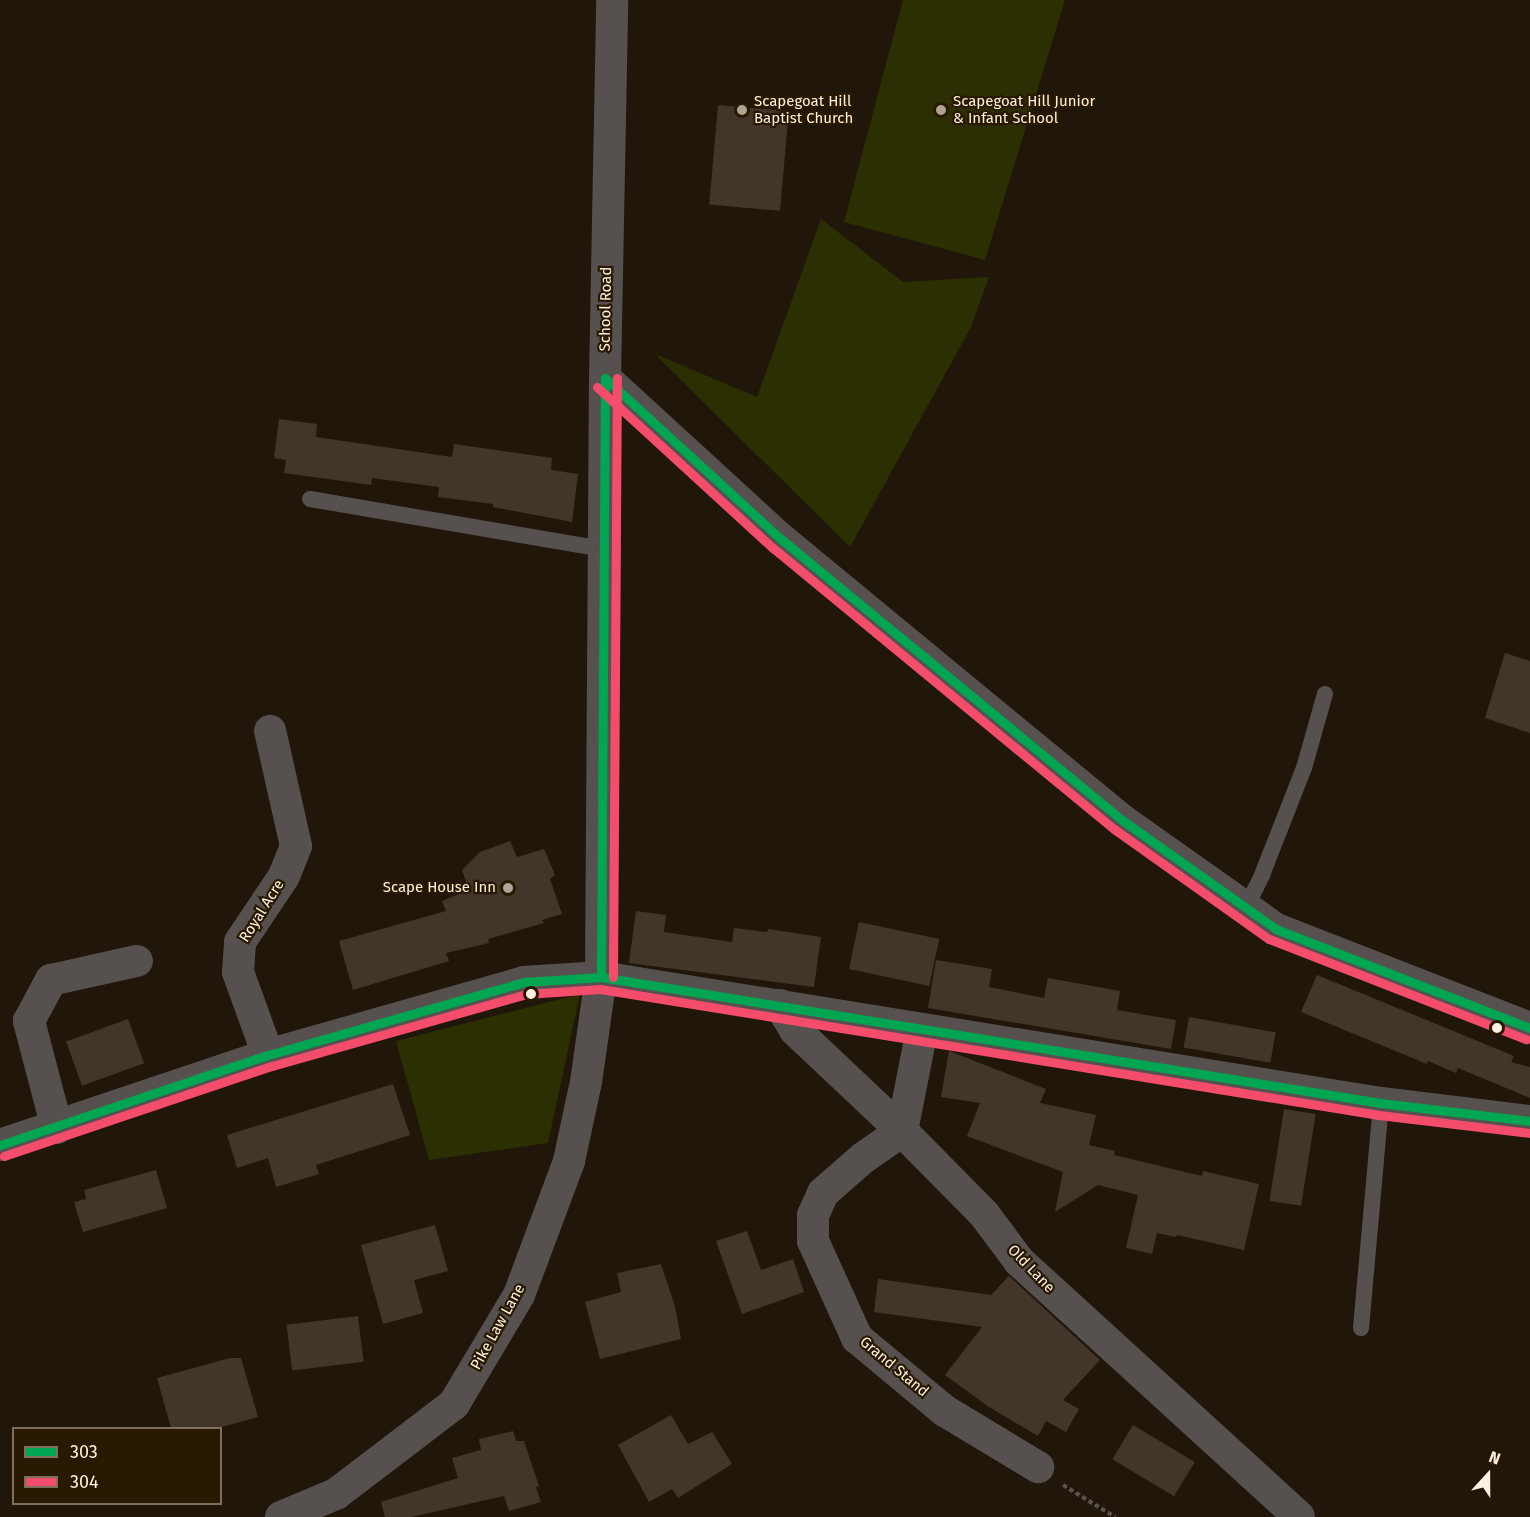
<!DOCTYPE html>
<html>
<head>
<meta charset="utf-8">
<style>
  body { margin:0 }
  #map { position:relative; width:1530px; height:1517px; overflow:hidden; background:#20170a; font-family:"Fira Sans",sans-serif }
  div>[style] { position:absolute }
  .green>* { inset:0; background:#2c2f02 }
  .building>* { inset:0; background:#42362b; transform-origin:0 0 }
  .path>* { height:4px; margin-top:-2px; transform-origin:0; background:repeating-linear-gradient(90deg,#57524d 0 4.5px,transparent 0 7.5px) }
  .service>* { height:16px; margin:-8px; padding:0 8px; transform-origin:8px; border-radius:8px; background:#56514f }
  .minor>* { height:32px; margin:-16px; padding:0 16px; transform-origin:16px; border-radius:16px; background:#56514f }
  .bus-1>* { height:9px; margin:-4.5px; padding:0 4.5px; transform-origin:4.5px; border-radius:4.5px; background:#00a651 }
  .bus-2>* { height:9px; margin:-4.5px; padding:0 4.5px; transform-origin:4.5px; border-radius:4.5px; background:#f44d6c }
  .dots>* { width:16px; height:16px; translate:-50% -50%; box-sizing:border-box; border:3px solid #291901; border-radius:50% }
  span { translate:-50% -50%; white-space:nowrap; text-align:center; line-height:1.15; -webkit-text-stroke:4.5px #291901; paint-order:stroke }
  .poi-label { font-size:15px; color:#fbf0e1 }
  .left { translate:0 -50%; text-align:left }
  .right { translate:-100% -50%; text-align:right }
  .street-label { font-size:15px; color:#fbf0e1 }
  .legend { position:absolute; left:12px; top:1427px; width:210px; height:78px; box-sizing:border-box; background:#291901; border:2px solid #7d6f5b; margin:0; padding:8px 10px; list-style:none; font-size:18px; color:#fbf0e1 }
  .legend li { display:flex; align-items:center; gap:12px; height:30px }
  .legend b { width:30px; border:2px solid #7d6f5b }
  .north { position:absolute; left:1458px; top:1445px; width:60px; height:60px; -webkit-text-stroke:4px #291901; paint-order:stroke; rotate:21deg; font-size:16px; font-weight:700; line-height:24px; text-align:center; color:#fbf0e1 }
  .north::after { content:''; display:block; margin:auto; width:21px; height:27px; background:#fbf0e1; clip-path:polygon(50% 0,100% 100%,50% 72%,0 100%) }
</style>
</head>
<body>
<div id="map">
  <div class="green">
    <div style="clip-path:polygon(903px 0,1065px 0,985px 260px,844px 222px)"></div>
    <div style="clip-path:polygon(821px 219px,903px 282px,989px 277px,971px 327px,850px 547px,655px 354px,757px 397px)"></div>
    <div style="clip-path:polygon(580px 994px,548px 1143px,429px 1160px,396px 1041px)"></div>
  </div>
  <div class="building">
    <div style="left:718px;top:105px;width:71px;height:100px;rotate:5deg"></div>
    <div style="clip-path:polygon(279px 419px,317px 424px,316px 437px,452px 457px,454px 444px,552px 458px,551px 470px,578px 474px,572px 522px,493px 507px,493px 504px,438px 497px,439px 487px,372px 478px,371px 485px,284px 473px,286px 460px,274px 458px)"></div>
    <div style="clip-path:polygon(1505px 653px,1530px 661px,1530px 733px,1485px 718px)"></div>
    <div style="clip-path:polygon(510px 841px,517px 857px,544px 849px,555px 875px,550px 879px,562px 914px,542px 920px,544px 923px,488px 939px,489px 943px,446px 953px,449px 961px,353px 990px,339px 941px,446px 911px,442px 901px,469px 890px,462px 870px,480px 852px)"></div>
    <div style="clip-path:polygon(636px 911px,666px 915px,664px 932px,732px 942px,734px 928px,767px 932px,768px 929px,821px 937px,814px 987px,629px 963px)"></div>
    <div style="left:859px;top:922px;width:82px;height:48px;rotate:12deg"></div>
    <div style="clip-path:polygon(936px 960px,992px 969px,989px 987px,1044px 998px,1048px 978px,1120px 991px,1117px 1010px,1176px 1020px,1171px 1049px,928px 1008px)"></div>
    <div style="clip-path:polygon(1317px 975px,1514px 1056px,1511px 1062px,1530px 1067px,1530px 1098px,1458px 1068px,1456px 1073px,1428px 1061px,1427px 1064px,1301px 1012px)"></div>
    <div style="left:1189px;top:1017px;width:88px;height:31px;rotate:10deg"></div>
    <div style="left:128px;top:1019px;width:47px;height:66px;rotate:70deg"></div>
    <div style="clip-path:polygon(949px 1051px,1046px 1089px,1040px 1103px,1096px 1115px,1089px 1145px,1115px 1151px,1114px 1155px,1202px 1176px,1203px 1171px,1259px 1184px,1244px 1250px,1177px 1235px,1176px 1237px,1157px 1233px,1152px 1254px,1126px 1248px,1138px 1195px,1098px 1185px,1055px 1212px,1063px 1172px,967px 1136px,980px 1103px,941px 1097px)"></div>
    <div style="clip-path:polygon(393px 1084px,410px 1135px,316px 1165px,319px 1174px,276px 1187px,268px 1158px,237px 1168px,227px 1135px)"></div>
    <div style="left:1284px;top:1109px;width:32px;height:93px;rotate:9deg"></div>
    <div style="clip-path:polygon(156px 1170px,167px 1208px,83px 1232px,74px 1202px,86px 1199px,84px 1190px)"></div>
    <div style="clip-path:polygon(435px 1225px,448px 1271px,414px 1280px,423px 1313px,383px 1324px,361px 1245px)"></div>
    <div style="clip-path:polygon(747px 1231px,761px 1270px,793px 1259px,804px 1292px,742px 1314px,716px 1241px)"></div>
    <div style="clip-path:polygon(661px 1264px,675px 1306px,681px 1339px,600px 1359px,585px 1302px,621px 1292px,617px 1273px)"></div>
    <div style="clip-path:polygon(1009px 1276px,1100px 1360px,1063px 1400px,1079px 1409px,1066px 1432px,1046px 1421px,1038px 1436px,989px 1407px,945px 1375px,982px 1327px,874px 1312px,878px 1279px,991px 1295px)"></div>
    <div style="left:358px;top:1316px;width:46px;height:72px;rotate:83deg"></div>
    <div style="clip-path:polygon(230px 1358px,241px 1358px,258px 1417px,218px 1428px,171px 1428px,157px 1378px)"></div>
    <div style="clip-path:polygon(671px 1415px,688px 1444px,712px 1432px,732px 1464px,678px 1498px,672px 1489px,649px 1502px,618px 1445px)"></div>
    <div style="left:1133px;top:1425px;width:72px;height:40px;rotate:31deg"></div>
    <div style="clip-path:polygon(513px 1431px,516px 1441px,524px 1441px,539px 1486px,536px 1487px,541px 1502px,509px 1511px,504px 1496px,411px 1517px,385px 1517px,381px 1502px,458px 1478px,452px 1458px,481px 1450px,479px 1439px)"></div>
  </div>
  <div class="path">
    <div style="left:1063px;top:1485px;width:61px;rotate:31.6deg"></div>
  </div>
  <div class="service">
    <div style="left:310px;top:499px;width:298px;rotate:9.7deg"></div>
    <div style="left:1246px;top:907px;width:36px;rotate:-63deg"></div>
    <div style="left:1262px;top:875px;width:115px;rotate:-68.6deg"></div>
    <div style="left:1304px;top:768px;width:77px;rotate:-74.2deg"></div>
    <div style="left:1361px;top:1328px;width:226px;rotate:-84.9deg"></div>
  </div>
  <div class="minor">
    <div style="left:605px;top:378px;width:239px;rotate:42.5deg"></div>
    <div style="left:781px;top:539px;width:442px;rotate:39.5deg"></div>
    <div style="left:1122px;top:820px;width:189px;rotate:35.3deg"></div>
    <div style="left:1276px;top:929px;width:273px;rotate:21.3deg"></div>
    <div style="left:780px;top:1005px;width:29px;rotate:59deg"></div>
    <div style="left:795px;top:1030px;width:147px;rotate:43.3deg"></div>
    <div style="left:902px;top:1131px;width:117px;rotate:45.3deg"></div>
    <div style="left:984px;top:1214px;width:59px;rotate:53.3deg"></div>
    <div style="left:1019px;top:1261px;width:379px;rotate:42.4deg"></div>
    <div style="left:922px;top:1030px;width:103px;rotate:101.2deg"></div>
    <div style="left:902px;top:1131px;width:47px;rotate:145.3deg"></div>
    <div style="left:863px;top:1158px;width:53px;rotate:138.8deg"></div>
    <div style="left:823px;top:1193px;width:24px;rotate:114deg"></div>
    <div style="left:813px;top:1215px;width:26px;rotate:90deg"></div>
    <div style="left:813px;top:1241px;width:107px;rotate:65.6deg"></div>
    <div style="left:857px;top:1338px;width:114px;rotate:39.7deg"></div>
    <div style="left:945px;top:1411px;width:109px;rotate:31.1deg"></div>
    <div style="left:268px;top:1055px;width:88px;rotate:-109.9deg"></div>
    <div style="left:238px;top:972px;width:30px;rotate:-86deg"></div>
    <div style="left:240px;top:942px;width:79px;rotate:-56.3deg"></div>
    <div style="left:284px;top:876px;width:32px;rotate:-68deg"></div>
    <div style="left:296px;top:846px;width:118px;rotate:-102.7deg"></div>
    <div style="left:57px;top:1128px;width:111px;rotate:-104.7deg"></div>
    <div style="left:29px;top:1021px;width:47px;rotate:-61.8deg"></div>
    <div style="left:51px;top:980px;width:88px;rotate:-12.5deg"></div>
    <div style="left:0;top:1145px;width:283px;rotate:-18.6deg"></div>
    <div style="left:268px;top:1055px;width:266px;rotate:-15.9deg"></div>
    <div style="left:524px;top:982px;width:77px;rotate:-3.7deg"></div>
    <div style="left:601px;top:977px;width:790px;rotate:9.18deg"></div>
    <div style="left:1381px;top:1103px;width:150px;rotate:6.9deg"></div>
    <div style="left:281px;top:1517px;width:60px;rotate:-22.7deg"></div>
    <div style="left:336px;top:1494px;width:148px;rotate:-37.3deg"></div>
    <div style="left:454px;top:1404px;width:127px;rotate:-59.2deg"></div>
    <div style="left:519px;top:1295px;width:143px;rotate:-69.5deg"></div>
    <div style="left:569px;top:1161px;width:81px;rotate:-77.9deg"></div>
    <div style="left:586px;top:1082px;width:106px;rotate:-81.9deg"></div>
    <div style="left:601px;top:977px;width:599px;rotate:-89.62deg"></div>
    <div style="left:605px;top:378px;width:378px;rotate:-88.9deg"></div>
  </div>
  <div class="bus-1">
    <div style="left:605px;top:378px;width:239px;rotate:42.5deg"></div>
    <div style="left:781px;top:539px;width:442px;rotate:39.5deg"></div>
    <div style="left:1122px;top:820px;width:189px;rotate:35.3deg"></div>
    <div style="left:1276px;top:929px;width:273px;rotate:21.3deg"></div>
    <div style="left:601px;top:977px;width:599px;rotate:-89.62deg"></div>
    <div style="left:0;top:1145px;width:283px;rotate:-18.6deg"></div>
    <div style="left:268px;top:1055px;width:266px;rotate:-15.9deg"></div>
    <div style="left:524px;top:982px;width:77px;rotate:-3.7deg"></div>
    <div style="left:601px;top:977px;width:790px;rotate:9.18deg"></div>
    <div style="left:1381px;top:1103px;width:150px;rotate:6.9deg"></div>
  </div>
  <div class="bus-2">
    <div style="left:597px;top:387px;width:239px;rotate:42.5deg"></div>
    <div style="left:773px;top:548px;width:442px;rotate:39.5deg"></div>
    <div style="left:1114px;top:829px;width:190px;rotate:35.4deg"></div>
    <div style="left:1269px;top:939px;width:276px;rotate:21.3deg"></div>
    <div style="left:613px;top:977px;width:599px;rotate:-89.62deg"></div>
    <div style="left:4px;top:1156px;width:283px;rotate:-18.6deg"></div>
    <div style="left:272px;top:1066px;width:264px;rotate:-15.8deg"></div>
    <div style="left:526px;top:994px;width:74px;rotate:-3.9deg"></div>
    <div style="left:600px;top:989px;width:789px;rotate:9.19deg"></div>
    <div style="left:1379px;top:1115px;width:151px;rotate:6.8deg"></div>
  </div>
  <div class="dots">
    <div style="left:742px;top:110px;background:#aea496"></div>
    <div style="left:941px;top:110px;background:#aea496"></div>
    <div style="left:508px;top:888px;background:#aea496"></div>
    <div style="left:531px;top:994px;background:#fbf0e1"></div>
    <div style="left:1497px;top:1028px;background:#fbf0e1"></div>
  </div>
  <div class="poi-label">
    <span class="left" style="left:754px;top:110px">Scapegoat Hill<br>Baptist Church</span>
    <span class="left" style="left:953px;top:110px">Scapegoat Hill Junior<br>&amp; Infant School</span>
    <span class="right" style="left:496px;top:888px">Scape House Inn</span>
  </div>
  <div class="street-label">
    <span style="left:606px;top:309px;rotate:-89deg">School Road</span>
    <span style="left:262px;top:911px;rotate:-58deg">Royal Acre</span>
    <span style="left:1031px;top:1269px;rotate:46deg">Old Lane</span>
    <span style="left:498px;top:1327px;rotate:-61deg">Pike Law Lane</span>
    <span style="left:894px;top:1367px;rotate:40deg">Grand Stand</span>
  </div>
  <ul class="legend">
  <li><b style="height:8px;background:#00a651"></b>303</li>
  <li><b style="height:8px;background:#f44d6c"></b>304</li>
  </ul>
  <div class="north">N</div>
</div>
</body>
</html>
